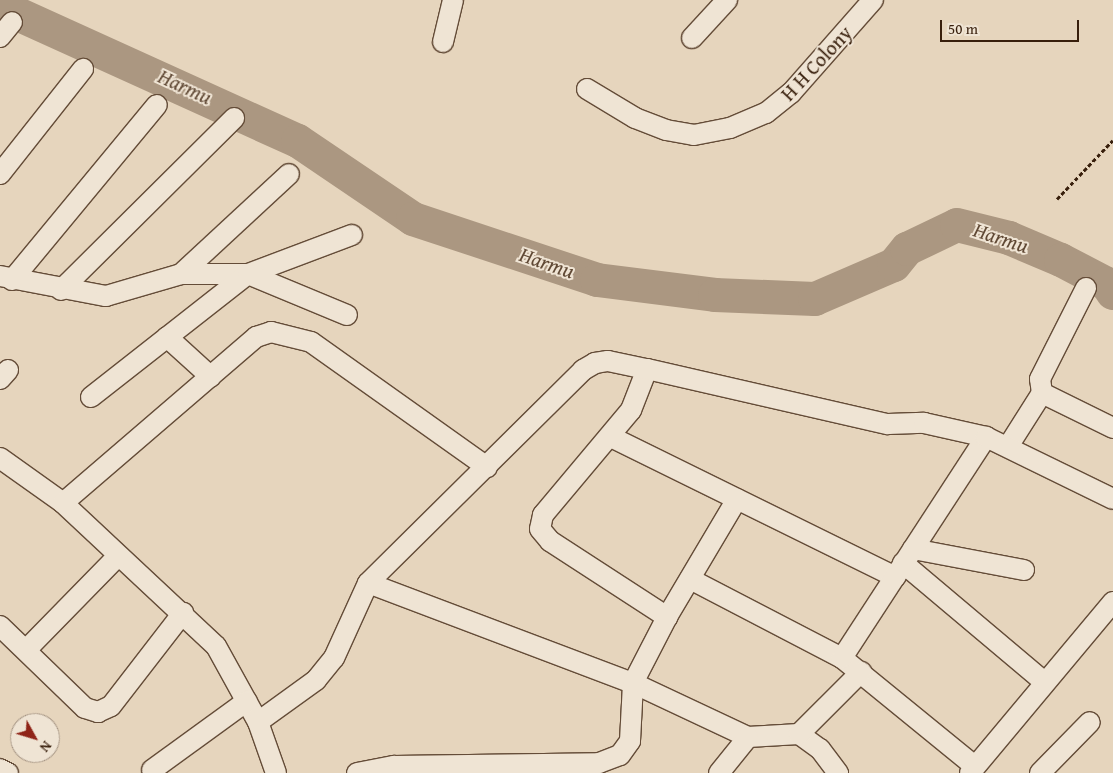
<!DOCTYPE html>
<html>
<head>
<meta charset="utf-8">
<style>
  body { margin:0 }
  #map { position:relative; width:1113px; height:773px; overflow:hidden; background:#e6d5bd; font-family:"Gentium Book Plus",serif }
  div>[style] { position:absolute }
  .river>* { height:34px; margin:-17px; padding:0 17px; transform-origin:17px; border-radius:17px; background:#ab9781 }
  .path>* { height:3px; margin-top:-1.5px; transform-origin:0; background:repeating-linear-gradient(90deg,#381f0c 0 4px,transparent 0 6.5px) }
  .roads { filter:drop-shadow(1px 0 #644c38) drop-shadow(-1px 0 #644c38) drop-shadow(0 1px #644c38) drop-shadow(0 -1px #644c38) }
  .minor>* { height:20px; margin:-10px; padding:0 10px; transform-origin:10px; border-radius:10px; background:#efe4d4 }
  span { translate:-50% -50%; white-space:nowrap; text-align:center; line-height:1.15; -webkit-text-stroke:4px #efe4d4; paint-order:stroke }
  .street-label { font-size:20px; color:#381f0c }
  .water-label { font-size:21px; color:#604935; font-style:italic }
  .north { position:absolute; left:10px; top:713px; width:50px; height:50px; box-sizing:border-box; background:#efe4d4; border:1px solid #a69584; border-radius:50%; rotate:129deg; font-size:14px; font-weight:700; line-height:20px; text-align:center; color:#381f0c }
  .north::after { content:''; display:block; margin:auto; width:18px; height:22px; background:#8f2418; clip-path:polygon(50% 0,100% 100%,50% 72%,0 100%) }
  .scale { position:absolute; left:940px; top:20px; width:139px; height:22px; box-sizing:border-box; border:2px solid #381f0c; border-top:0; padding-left:6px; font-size:15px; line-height:18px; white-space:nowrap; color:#381f0c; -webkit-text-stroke:4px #efe4d4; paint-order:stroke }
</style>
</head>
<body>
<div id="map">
  <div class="river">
    <div style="left:0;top:6px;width:327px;rotate:24.4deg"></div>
    <div style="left:298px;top:141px;width:139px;rotate:34.1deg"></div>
    <div style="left:413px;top:219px;width:194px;rotate:18.3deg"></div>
    <div style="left:597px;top:280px;width:119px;rotate:7.2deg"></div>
    <div style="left:715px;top:295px;width:100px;rotate:2.3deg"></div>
    <div style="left:815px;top:299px;width:86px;rotate:-23.3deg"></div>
    <div style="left:894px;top:265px;width:21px;rotate:-51deg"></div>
    <div style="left:907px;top:249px;width:55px;rotate:-25.6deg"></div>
    <div style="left:957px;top:225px;width:54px;rotate:14deg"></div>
    <div style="left:1009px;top:238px;width:56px;rotate:22.9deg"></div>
    <div style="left:1061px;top:260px;width:52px;rotate:27.6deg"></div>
    <div style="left:1107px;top:284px;width:11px;rotate:56deg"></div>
  </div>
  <div class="path">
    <div style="left:1057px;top:199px;width:81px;rotate:-46.5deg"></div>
  </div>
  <div class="roads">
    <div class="minor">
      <div style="left:0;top:37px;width:19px;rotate:-51deg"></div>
      <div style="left:692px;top:38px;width:52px;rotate:-47.4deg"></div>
      <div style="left:443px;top:42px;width:43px;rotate:-76.6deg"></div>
      <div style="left:587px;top:89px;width:56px;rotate:31.1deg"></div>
      <div style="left:635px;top:118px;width:33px;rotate:21deg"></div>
      <div style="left:666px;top:130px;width:28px;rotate:10deg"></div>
      <div style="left:694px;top:135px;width:37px;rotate:-11deg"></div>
      <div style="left:730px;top:128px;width:39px;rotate:-23deg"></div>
      <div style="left:766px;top:113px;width:32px;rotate:-39deg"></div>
      <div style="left:791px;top:93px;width:124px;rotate:-48.6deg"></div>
      <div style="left:0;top:174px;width:134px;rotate:-51.7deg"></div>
      <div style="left:181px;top:274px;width:147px;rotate:-42.8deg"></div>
      <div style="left:0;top:276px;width:108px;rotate:10.7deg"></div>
      <div style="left:106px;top:296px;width:78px;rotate:-16.3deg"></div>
      <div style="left:181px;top:274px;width:67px"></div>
      <div style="left:248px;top:274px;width:111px;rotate:-20.6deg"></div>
      <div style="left:12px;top:280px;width:227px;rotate:-50.4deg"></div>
      <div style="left:61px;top:290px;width:244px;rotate:-44.8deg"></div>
      <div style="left:167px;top:337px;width:59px;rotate:42.3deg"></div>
      <div style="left:647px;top:369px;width:44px;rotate:111.3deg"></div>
      <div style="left:631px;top:410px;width:137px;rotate:130deg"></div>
      <div style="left:543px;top:515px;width:14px;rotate:102deg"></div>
      <div style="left:540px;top:529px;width:16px;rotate:50deg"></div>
      <div style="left:550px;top:541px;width:140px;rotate:33deg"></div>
      <div style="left:667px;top:617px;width:137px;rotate:-59.3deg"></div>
      <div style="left:0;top:379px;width:12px;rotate:-48deg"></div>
      <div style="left:1042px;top:393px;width:79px;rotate:26.2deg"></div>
      <div style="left:91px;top:397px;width:199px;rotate:-38.1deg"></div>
      <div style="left:248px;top:274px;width:107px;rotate:22.5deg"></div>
      <div style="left:611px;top:437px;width:317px;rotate:26.2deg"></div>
      <div style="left:1009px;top:445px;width:62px;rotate:-57.6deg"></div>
      <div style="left:1042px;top:393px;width:14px;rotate:-98deg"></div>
      <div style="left:1040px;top:379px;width:102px;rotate:-63.2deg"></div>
      <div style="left:0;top:458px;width:77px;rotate:35.5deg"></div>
      <div style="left:63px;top:503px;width:209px;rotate:43.1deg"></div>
      <div style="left:216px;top:646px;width:87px;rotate:61.1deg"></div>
      <div style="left:258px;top:722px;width:54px;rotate:70.6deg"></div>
      <div style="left:63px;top:503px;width:255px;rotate:-40.7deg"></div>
      <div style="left:256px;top:337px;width:16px;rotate:-18deg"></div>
      <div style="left:271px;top:332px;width:41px;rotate:14deg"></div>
      <div style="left:311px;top:342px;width:216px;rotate:35.4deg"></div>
      <div style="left:913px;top:549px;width:113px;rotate:10.7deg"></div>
      <div style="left:903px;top:563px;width:183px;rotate:40.1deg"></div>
      <div style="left:690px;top:579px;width:171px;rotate:27.5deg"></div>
      <div style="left:842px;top:658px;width:169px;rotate:39.2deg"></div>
      <div style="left:368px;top:583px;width:283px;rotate:20.7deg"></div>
      <div style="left:633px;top:683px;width:127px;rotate:25.2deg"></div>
      <div style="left:748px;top:737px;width:51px;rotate:-3.4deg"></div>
      <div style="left:799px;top:734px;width:26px;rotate:36deg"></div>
      <div style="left:820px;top:749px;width:30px;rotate:53deg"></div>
      <div style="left:0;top:626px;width:118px;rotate:44deg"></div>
      <div style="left:85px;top:708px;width:14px;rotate:17deg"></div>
      <div style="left:98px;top:712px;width:14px;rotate:-25deg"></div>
      <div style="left:111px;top:706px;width:118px;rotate:-52.3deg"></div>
      <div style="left:27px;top:649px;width:130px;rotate:-45.6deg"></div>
      <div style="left:842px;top:658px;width:264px;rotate:-56.9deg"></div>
      <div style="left:258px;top:722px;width:72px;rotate:-35.9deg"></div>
      <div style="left:316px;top:680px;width:28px;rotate:-51deg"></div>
      <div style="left:334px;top:658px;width:82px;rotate:-65.6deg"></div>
      <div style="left:368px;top:583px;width:303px;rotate:-44.7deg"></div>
      <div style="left:583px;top:370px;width:14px;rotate:-30deg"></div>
      <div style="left:595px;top:363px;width:13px;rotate:-9deg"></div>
      <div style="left:608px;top:361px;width:40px;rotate:12deg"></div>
      <div style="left:647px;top:369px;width:247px;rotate:12.9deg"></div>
      <div style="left:888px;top:424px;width:36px;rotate:-2deg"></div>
      <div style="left:924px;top:423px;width:64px;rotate:12.7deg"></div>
      <div style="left:986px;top:437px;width:141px;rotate:26deg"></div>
      <div style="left:799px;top:734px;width:88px;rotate:-45deg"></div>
      <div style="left:0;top:769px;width:9px;rotate:27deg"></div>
      <div style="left:152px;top:770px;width:117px;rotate:-36deg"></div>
      <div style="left:357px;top:773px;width:38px;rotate:-11deg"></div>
      <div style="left:394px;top:766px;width:205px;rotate:-0.8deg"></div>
      <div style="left:599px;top:763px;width:22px;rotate:-21deg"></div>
      <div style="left:620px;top:755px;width:17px;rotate:-54deg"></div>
      <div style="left:630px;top:741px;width:58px;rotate:-87deg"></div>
      <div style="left:633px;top:683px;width:74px;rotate:-62.7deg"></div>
      <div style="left:719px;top:773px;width:46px;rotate:-51.1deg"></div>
      <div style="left:970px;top:773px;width:223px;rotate:-50.1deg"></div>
      <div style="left:1040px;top:773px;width:71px;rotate:-45.6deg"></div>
    </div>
  </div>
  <div class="street-label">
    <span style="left:816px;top:63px;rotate:-47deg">H H Colony</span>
  </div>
  <div class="water-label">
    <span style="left:185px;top:87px;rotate:25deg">Harmu</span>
    <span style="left:1001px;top:238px;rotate:18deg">Harmu</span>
    <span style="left:547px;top:263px;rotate:19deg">Harmu</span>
  </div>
  <div class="north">N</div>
  <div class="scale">50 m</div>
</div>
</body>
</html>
